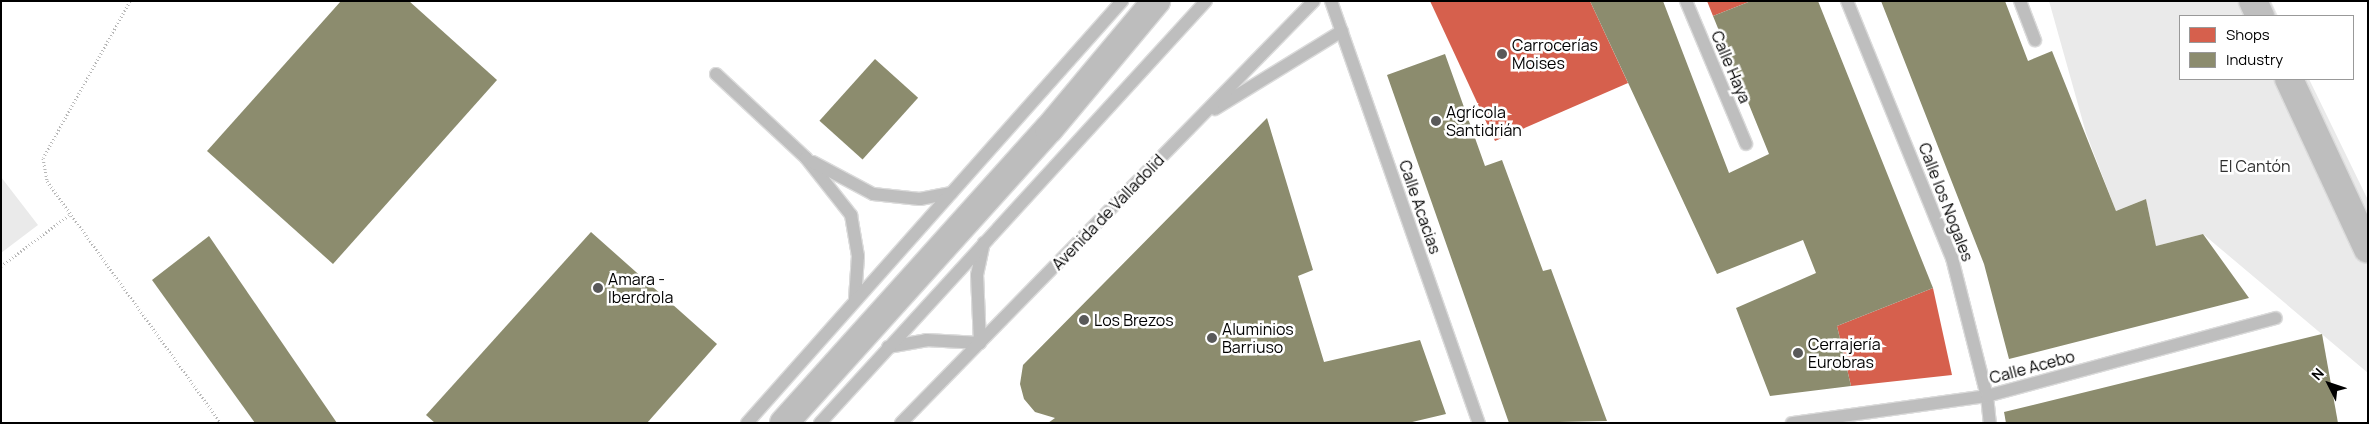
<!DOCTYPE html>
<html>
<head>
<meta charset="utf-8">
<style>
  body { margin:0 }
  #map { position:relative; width:2369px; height:424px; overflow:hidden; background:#fff; font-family:Manrope,sans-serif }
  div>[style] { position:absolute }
  .green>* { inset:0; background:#eaeaea }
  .shops>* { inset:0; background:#d6604d }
  .industry>* { inset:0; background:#8c8c6e; transform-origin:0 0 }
  .path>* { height:3px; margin-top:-1.5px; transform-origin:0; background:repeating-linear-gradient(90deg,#b8b8b8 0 1px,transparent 0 3.5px) }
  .roads { filter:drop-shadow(1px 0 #dbdbdb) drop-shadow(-1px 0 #dbdbdb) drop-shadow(0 1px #dbdbdb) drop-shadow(0 -1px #dbdbdb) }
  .service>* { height:12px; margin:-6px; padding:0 6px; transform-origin:6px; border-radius:6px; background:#bebebe }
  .tertiary>* { height:28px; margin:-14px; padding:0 14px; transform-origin:14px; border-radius:14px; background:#bebebe }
  .trunk>* { height:28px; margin:-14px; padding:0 14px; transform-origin:14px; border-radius:14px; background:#bdbdbd }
  .dots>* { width:14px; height:14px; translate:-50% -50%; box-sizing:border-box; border:2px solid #fff; border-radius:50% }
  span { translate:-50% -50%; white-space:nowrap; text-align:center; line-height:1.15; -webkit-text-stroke:5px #fff; paint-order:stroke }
  .poi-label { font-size:16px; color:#000 }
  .left { translate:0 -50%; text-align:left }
  .street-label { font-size:16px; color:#000 }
  .park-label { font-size:16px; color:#2f2f2f }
  .frame { position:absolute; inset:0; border:2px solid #000; pointer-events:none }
  .legend { position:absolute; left:2179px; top:15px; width:175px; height:65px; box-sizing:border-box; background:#fff; border:1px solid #999; margin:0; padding:6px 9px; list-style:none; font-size:15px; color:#000 }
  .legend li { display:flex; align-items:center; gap:10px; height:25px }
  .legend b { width:25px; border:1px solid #999 }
  .north { position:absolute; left:2304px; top:359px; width:50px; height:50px; -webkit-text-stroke:4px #fff; paint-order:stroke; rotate:311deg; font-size:14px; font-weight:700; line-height:20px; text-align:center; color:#000 }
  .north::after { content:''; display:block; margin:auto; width:18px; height:22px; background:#000; clip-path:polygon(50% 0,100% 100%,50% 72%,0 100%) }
</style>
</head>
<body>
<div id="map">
  <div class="green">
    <div style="clip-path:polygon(2049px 1px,2271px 1px,2278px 16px,2180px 16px,2180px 79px,2309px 79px,2368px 200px,2368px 373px,2203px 234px,2156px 246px,2146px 199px,2116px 211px,2086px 133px)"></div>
    <div style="clip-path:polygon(1px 177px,38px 225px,1px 253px)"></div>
  </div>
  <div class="shops">
    <div style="clip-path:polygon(1430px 1px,1590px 1px,1628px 83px,1495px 141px)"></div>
    <div style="clip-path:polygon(1707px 1px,1751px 1px,1713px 16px)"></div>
    <div style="clip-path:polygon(1933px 288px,1952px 375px,1851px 386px,1837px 326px)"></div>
  </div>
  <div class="industry">
    <div style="clip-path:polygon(341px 1px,409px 1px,497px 80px,333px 264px,207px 151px)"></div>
    <div style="clip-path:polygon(1590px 1px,1663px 1px,1729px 173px,1769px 154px,1713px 16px,1751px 1px,1818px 1px,1933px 288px,1837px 326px,1851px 386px,1770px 396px,1736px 308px,1816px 273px,1803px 240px,1717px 274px)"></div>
    <div style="clip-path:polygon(1881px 1px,2005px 1px,2028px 61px,2052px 51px,2116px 211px,2146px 199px,2156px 246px,2203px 234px,2249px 298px,2009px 359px,1984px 264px)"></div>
    <div style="clip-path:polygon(1445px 54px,1485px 166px,1502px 160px,1543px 271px,1551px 269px,1607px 421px,1509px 423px,1387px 75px)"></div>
    <div style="left:875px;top:59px;width:58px;height:83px;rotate:42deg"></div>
    <div style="clip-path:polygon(1267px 118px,1313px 270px,1298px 276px,1324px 362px,1420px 340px,1446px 414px,1408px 423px,1048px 423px,1055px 418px,1035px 412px,1024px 399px,1020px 384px,1023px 365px)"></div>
    <div style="clip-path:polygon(591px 232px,717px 344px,647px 423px,435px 423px,426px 415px)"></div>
    <div style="clip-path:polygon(209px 236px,337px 423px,255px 423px,152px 280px)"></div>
    <div style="clip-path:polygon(2322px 334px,2338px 423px,2006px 423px,2004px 412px)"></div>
  </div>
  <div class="path">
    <div style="left:130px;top:1px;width:179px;rotate:119deg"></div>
    <div style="left:43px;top:158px;width:23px;rotate:80deg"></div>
    <div style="left:47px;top:181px;width:298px;rotate:54.3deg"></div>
    <div style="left:1px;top:266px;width:85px;rotate:-36.9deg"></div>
  </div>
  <div class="roads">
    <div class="service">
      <div style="left:1331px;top:1px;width:447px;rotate:70.7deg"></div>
      <div style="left:1686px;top:1px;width:155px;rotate:67.2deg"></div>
      <div style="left:1847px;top:1px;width:278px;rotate:67.8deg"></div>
      <div style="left:1952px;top:258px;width:142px;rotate:75.8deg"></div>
      <div style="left:1987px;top:396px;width:27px;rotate:84deg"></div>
      <div style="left:2020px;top:1px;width:42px;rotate:69deg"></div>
      <div style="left:716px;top:74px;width:123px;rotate:43deg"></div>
      <div style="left:806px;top:158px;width:73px;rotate:51.7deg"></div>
      <div style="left:851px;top:215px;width:42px;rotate:80.3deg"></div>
      <div style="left:858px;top:256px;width:43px;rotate:94deg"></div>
      <div style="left:1215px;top:109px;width:149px;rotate:-31.6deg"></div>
      <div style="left:813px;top:162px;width:68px;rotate:28.1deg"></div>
      <div style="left:873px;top:194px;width:47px;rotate:6.1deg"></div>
      <div style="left:920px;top:199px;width:32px;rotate:-11deg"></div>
      <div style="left:888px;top:347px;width:39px;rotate:-10deg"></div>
      <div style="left:926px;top:340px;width:54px;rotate:3.2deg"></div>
      <div style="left:980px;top:343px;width:68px;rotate:-92.5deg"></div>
      <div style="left:977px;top:275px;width:33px;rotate:-78deg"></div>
      <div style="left:747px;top:423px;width:565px;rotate:-48.37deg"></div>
      <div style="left:820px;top:423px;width:572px;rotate:-47.55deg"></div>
      <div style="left:901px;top:423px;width:590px;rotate:-45.62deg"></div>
      <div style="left:1792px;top:423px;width:197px;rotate:-7.9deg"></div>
      <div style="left:1987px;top:396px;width:299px;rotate:-15.1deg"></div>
    </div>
    <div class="tertiary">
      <div style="left:2253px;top:1px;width:17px;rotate:65deg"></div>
      <div style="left:2289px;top:79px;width:187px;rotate:65.1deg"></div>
    </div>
    <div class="trunk">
      <div style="left:784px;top:423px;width:396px;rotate:-48deg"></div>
      <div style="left:1049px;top:129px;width:167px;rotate:-50.1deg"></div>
    </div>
  </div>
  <div class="dots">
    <div style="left:1502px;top:54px;background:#595959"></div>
    <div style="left:1436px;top:121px;background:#595959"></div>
    <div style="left:598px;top:288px;background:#595959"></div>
    <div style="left:1084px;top:320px;background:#595959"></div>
    <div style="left:1212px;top:338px;background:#595959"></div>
    <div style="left:1798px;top:353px;background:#595959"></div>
  </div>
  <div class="poi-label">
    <span class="left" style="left:1512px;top:54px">Carrocerías<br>Moises</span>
    <span class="left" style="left:1446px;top:121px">Agrícola<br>Santidrián</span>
    <span class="left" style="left:608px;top:288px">Amara -<br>Iberdrola</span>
    <span class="left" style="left:1094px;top:320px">Los Brezos</span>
    <span class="left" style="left:1222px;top:338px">Aluminios<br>Barriuso</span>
    <span class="left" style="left:1808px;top:353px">Cerrajería<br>Eurobras</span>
  </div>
  <div class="street-label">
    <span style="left:1731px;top:67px;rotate:67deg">Calle Haya</span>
    <span style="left:1946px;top:202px;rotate:69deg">Calle los Nogales</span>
    <span style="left:1420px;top:207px;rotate:71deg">Calle Acacias</span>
    <span style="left:1108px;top:212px;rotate:-46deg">Avenida de Valladolid</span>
    <span style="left:2032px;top:367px;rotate:-15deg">Calle Acebo</span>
  </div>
  <div class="park-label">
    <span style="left:2255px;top:166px">El Cantón</span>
  </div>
  <div class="frame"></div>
  <ul class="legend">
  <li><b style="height:14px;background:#d6604d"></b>Shops</li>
  <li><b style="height:14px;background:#8c8c6e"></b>Industry</li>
  </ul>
  <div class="north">N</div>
</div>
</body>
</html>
